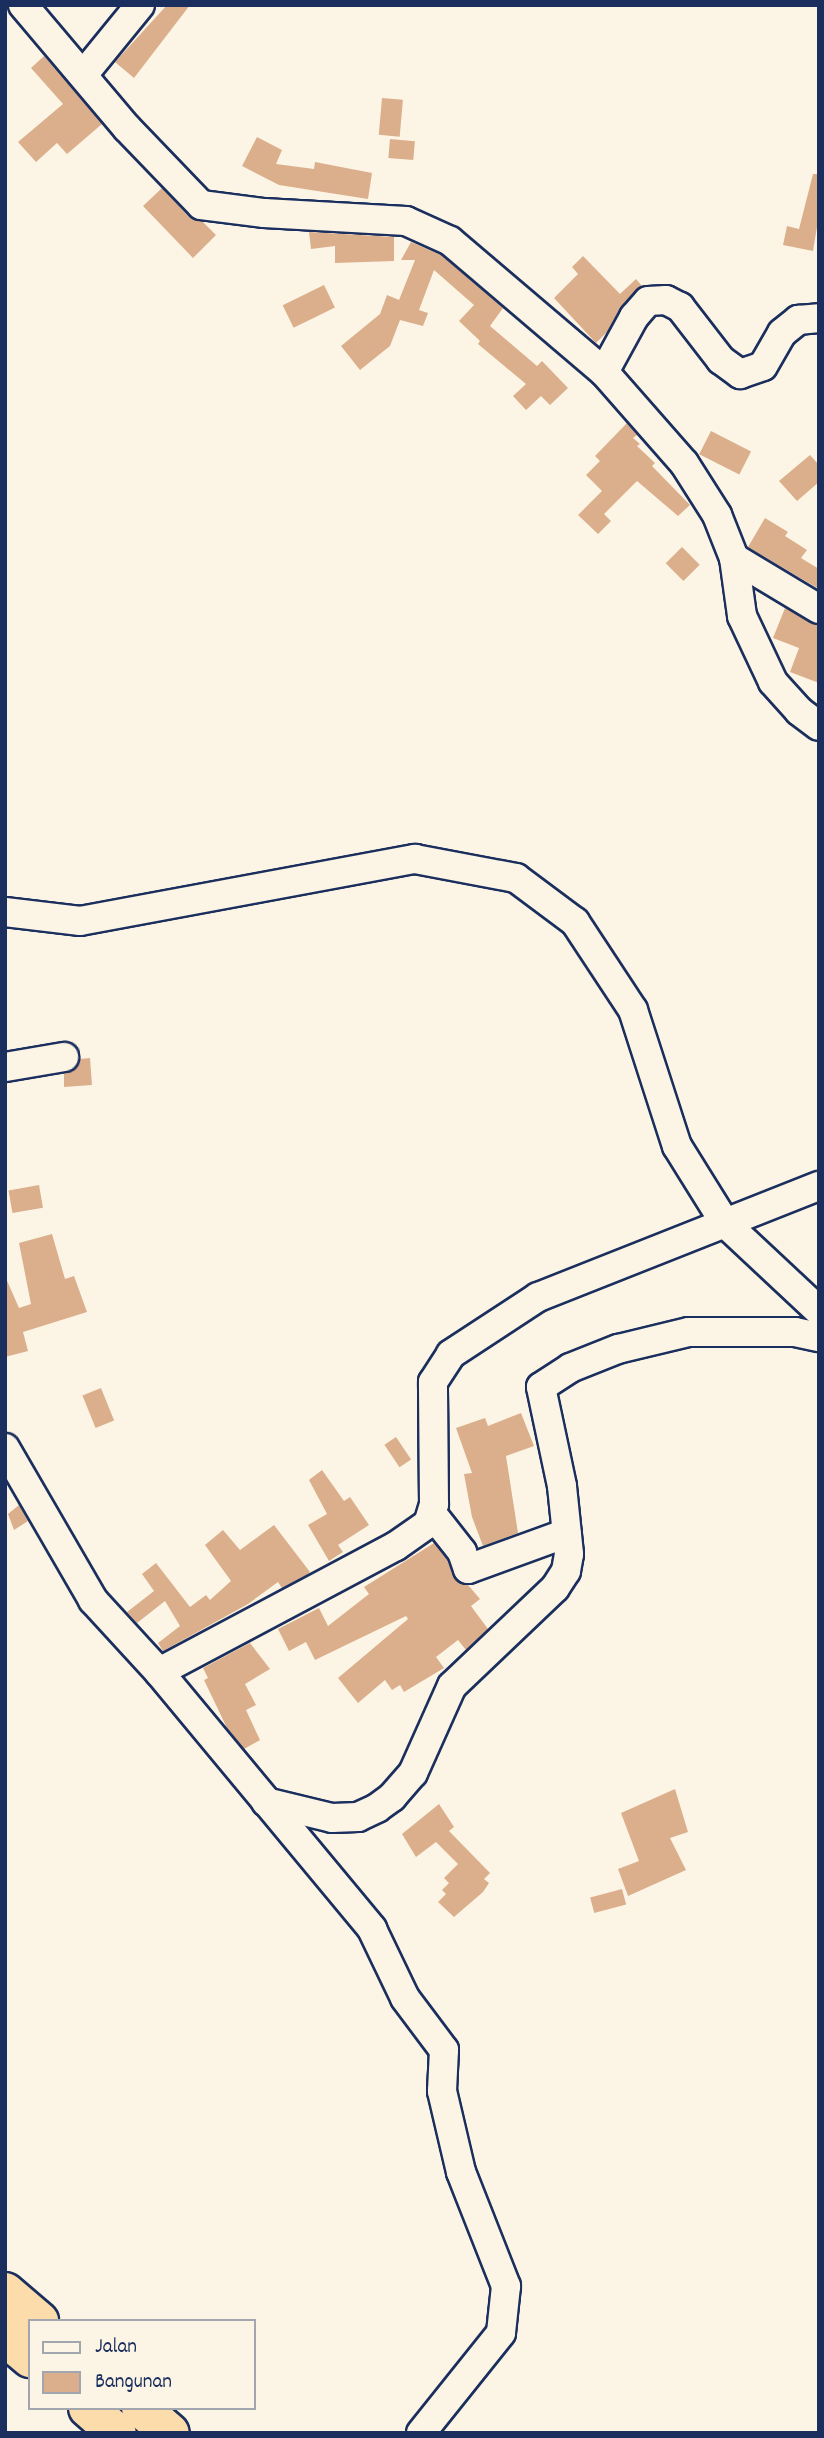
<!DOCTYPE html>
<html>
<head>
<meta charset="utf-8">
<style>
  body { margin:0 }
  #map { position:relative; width:824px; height:2438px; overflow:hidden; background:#fcf5e5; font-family:Dekko,sans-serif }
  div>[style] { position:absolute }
  .building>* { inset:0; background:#dbaf8c; transform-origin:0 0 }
  .roads { filter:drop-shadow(2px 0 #1b2f5e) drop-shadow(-2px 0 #1b2f5e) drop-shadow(0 2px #1b2f5e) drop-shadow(0 -2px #1b2f5e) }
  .minor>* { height:28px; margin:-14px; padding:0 14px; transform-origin:14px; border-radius:14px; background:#fcf5e5 }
  .highway>* { height:38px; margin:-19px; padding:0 19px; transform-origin:19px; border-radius:19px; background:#fddcac }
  span { translate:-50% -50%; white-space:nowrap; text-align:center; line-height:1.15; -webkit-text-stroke:5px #fcf5e5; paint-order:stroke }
  .frame { position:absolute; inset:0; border:7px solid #1b2f5e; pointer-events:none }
  .legend { position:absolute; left:28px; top:2319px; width:228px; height:91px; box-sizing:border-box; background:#fcf5e5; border:2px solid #a2a6af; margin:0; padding:9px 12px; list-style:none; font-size:21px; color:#1b2f5e }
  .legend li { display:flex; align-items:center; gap:14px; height:35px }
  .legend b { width:35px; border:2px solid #a2a6af }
</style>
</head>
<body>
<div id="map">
  <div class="building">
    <div style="clip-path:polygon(167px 5px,190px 5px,134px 78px,115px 62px)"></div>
    <div style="clip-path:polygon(44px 56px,102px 124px,67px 154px,57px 143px,36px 162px,18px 142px,63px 104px,31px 68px)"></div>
    <div style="left:382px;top:98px;width:21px;height:37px;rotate:5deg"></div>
    <div style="clip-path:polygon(257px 137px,282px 150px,276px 164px,314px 169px,315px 162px,372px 173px,368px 199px,279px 185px,242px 166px)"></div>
    <div style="left:390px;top:139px;width:25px;height:19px;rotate:5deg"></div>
    <div style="clip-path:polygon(813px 174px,819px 174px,819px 215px,813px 251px,783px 245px,787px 226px,799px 229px)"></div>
    <div style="clip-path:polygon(162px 188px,189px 217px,203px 222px,216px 235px,193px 258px,143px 206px)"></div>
    <div style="clip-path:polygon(309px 232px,394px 237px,394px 261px,335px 263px,335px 246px,311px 249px)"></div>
    <div style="clip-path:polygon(411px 242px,441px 255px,503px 308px,490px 326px,537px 366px,542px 361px,568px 388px,550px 405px,541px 396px,526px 410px,513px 396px,526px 384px,478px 344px,480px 341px,459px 321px,474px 305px,434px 270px,419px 310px,428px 313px,423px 326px,400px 320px,390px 346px,360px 370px,341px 346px,380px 314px,387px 295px,399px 300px,415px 260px,401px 260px)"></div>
    <div style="clip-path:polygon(583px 256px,620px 294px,636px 279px,642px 286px,621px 306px,607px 332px,596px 343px,554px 298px,578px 274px,572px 267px)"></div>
    <div style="left:324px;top:285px;width:25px;height:46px;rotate:64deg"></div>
    <div style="clip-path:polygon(624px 420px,637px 435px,633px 438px,640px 444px,637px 446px,655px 463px,652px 466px,690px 505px,678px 516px,637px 481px,604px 514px,611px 521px,598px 534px,578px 515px,602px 491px,586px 475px,600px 461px,595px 456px,627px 423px)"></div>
    <div style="left:711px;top:431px;width:45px;height:26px;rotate:27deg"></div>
    <div style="clip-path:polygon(810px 455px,819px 465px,819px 482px,797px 501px,779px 481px)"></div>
    <div style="clip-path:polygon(765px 518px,788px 532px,785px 536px,807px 550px,801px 558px,819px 569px,819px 589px,748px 547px)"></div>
    <div style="left:682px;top:547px;width:25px;height:23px;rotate:45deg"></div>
    <div style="clip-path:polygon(785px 608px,819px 626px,819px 683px,790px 672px,799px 648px,773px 638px)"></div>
    <div style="clip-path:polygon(90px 1058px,92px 1085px,64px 1087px,64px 1074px,75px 1069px,80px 1059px)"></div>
    <div style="left:39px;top:1185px;width:23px;height:31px;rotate:80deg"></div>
    <div style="clip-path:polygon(52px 1234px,65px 1279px,74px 1276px,87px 1312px,23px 1332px,28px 1351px,5px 1357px,5px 1276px,19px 1308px,31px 1304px,19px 1243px)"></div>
    <div style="left:101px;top:1388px;width:35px;height:20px;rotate:68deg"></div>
    <div style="clip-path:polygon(521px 1413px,534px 1446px,506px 1456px,518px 1533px,483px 1546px,472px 1517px,464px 1474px,472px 1473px,456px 1428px,485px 1418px,488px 1426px)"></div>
    <div style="left:396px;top:1437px;width:27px;height:14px;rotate:56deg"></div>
    <div style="clip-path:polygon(322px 1470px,344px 1501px,350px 1497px,369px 1525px,338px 1545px,343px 1552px,329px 1561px,308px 1525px,327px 1514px,309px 1480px)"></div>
    <div style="clip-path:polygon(19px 1505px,28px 1521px,14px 1530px,8px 1514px)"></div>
    <div style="clip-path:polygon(274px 1525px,310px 1572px,307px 1575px,282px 1588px,278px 1582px,248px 1604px,163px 1651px,158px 1643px,180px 1626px,165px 1601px,137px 1623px,127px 1612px,154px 1591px,142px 1574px,156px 1563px,190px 1607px,206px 1595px,210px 1600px,231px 1581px,205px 1545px,223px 1530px,240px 1550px)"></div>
    <div style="clip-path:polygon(434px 1543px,447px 1560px,457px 1581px,468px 1585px,480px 1599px,471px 1606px,488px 1629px,466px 1650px,458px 1640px,436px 1657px,444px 1668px,404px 1692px,400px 1685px,392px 1690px,385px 1680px,358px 1703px,338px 1678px,408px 1619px,406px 1616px,315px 1660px,306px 1642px,289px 1651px,278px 1629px,319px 1608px,328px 1626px,369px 1594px,364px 1587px)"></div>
    <div style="clip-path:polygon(250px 1643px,270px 1669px,245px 1684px,256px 1705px,246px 1710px,260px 1740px,244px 1749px,227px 1728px,204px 1680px,208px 1678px,203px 1668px)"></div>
    <div style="clip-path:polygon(675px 1789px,688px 1832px,670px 1838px,686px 1870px,628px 1896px,618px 1869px,639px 1861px,621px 1813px)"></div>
    <div style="clip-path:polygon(439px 1804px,454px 1827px,449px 1831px,490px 1873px,484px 1879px,489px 1883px,483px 1892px,454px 1917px,438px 1902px,446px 1894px,442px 1890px,449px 1883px,444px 1878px,458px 1864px,436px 1842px,416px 1857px,402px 1834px)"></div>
    <div style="left:622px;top:1889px;width:16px;height:33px;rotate:75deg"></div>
  </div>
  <div class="roads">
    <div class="minor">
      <div style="left:23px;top:5px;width:161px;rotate:49.8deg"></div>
      <div style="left:127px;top:128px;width:107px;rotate:46.1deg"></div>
      <div style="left:201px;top:205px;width:64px;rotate:7.2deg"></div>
      <div style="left:264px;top:213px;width:142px;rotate:3.2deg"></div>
      <div style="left:406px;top:221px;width:48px;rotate:24.4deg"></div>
      <div style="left:450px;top:241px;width:202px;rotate:40.4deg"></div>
      <div style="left:604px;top:372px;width:121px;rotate:48.7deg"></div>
      <div style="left:684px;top:463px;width:62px;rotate:57.6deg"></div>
      <div style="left:717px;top:515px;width:46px;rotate:68.4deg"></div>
      <div style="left:734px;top:558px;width:59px;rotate:82.1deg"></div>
      <div style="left:742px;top:616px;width:73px;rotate:64.8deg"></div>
      <div style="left:773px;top:682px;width:39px;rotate:48deg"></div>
      <div style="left:799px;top:711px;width:25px;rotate:37deg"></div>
      <div style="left:83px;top:75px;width:90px;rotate:-50.8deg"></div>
      <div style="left:604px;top:372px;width:63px;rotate:-61.4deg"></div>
      <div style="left:634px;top:317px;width:21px;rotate:-49deg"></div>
      <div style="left:648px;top:301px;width:18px;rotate:-3deg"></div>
      <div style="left:666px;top:300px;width:16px;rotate:27deg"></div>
      <div style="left:680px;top:307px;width:67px;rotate:52.3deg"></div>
      <div style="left:721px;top:360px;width:24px;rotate:36deg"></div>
      <div style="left:740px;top:374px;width:24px;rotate:-19deg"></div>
      <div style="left:763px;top:366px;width:38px;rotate:-60deg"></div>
      <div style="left:782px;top:333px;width:21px;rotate:-39deg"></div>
      <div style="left:798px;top:320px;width:21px;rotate:-5deg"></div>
      <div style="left:734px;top:558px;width:99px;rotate:31deg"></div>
      <div style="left:5px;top:912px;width:76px;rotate:6.8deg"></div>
      <div style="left:80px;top:921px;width:341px;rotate:-10.5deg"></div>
      <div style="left:415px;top:859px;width:103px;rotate:10.7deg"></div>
      <div style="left:516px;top:878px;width:74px;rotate:36.7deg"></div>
      <div style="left:575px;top:922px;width:105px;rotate:56.6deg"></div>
      <div style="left:633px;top:1010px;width:143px;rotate:72.1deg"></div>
      <div style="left:677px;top:1146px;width:91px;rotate:58.1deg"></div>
      <div style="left:725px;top:1223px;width:129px;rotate:43.1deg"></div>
      <div style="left:5px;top:1067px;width:60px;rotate:-9.6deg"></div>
      <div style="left:5px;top:1448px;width:176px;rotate:59.9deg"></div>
      <div style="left:93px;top:1600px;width:98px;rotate:47.5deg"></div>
      <div style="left:159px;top:1672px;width:334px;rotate:50.3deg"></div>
      <div style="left:372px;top:1929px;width:76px;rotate:64.4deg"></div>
      <div style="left:405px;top:1998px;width:65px;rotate:53.1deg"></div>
      <div style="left:444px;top:2050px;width:41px;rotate:92.8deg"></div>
      <div style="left:442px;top:2091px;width:83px;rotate:76.8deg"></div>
      <div style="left:461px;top:2172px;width:123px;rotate:68.5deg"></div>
      <div style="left:506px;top:2286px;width:47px;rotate:96.1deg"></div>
      <div style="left:501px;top:2333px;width:128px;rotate:128.7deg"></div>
      <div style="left:433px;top:1515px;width:47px;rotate:51.9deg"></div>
      <div style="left:462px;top:1552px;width:18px;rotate:71deg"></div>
      <div style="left:468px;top:1569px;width:105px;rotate:-20deg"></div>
      <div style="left:159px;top:1672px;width:268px;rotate:-28deg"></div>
      <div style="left:396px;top:1546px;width:39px;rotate:-35deg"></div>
      <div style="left:428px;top:1524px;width:21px;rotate:-73deg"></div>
      <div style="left:434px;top:1504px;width:122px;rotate:-90.5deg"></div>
      <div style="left:433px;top:1382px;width:33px;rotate:-57deg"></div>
      <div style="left:451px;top:1354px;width:104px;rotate:-33.2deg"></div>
      <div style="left:538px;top:1297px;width:302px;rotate:-21.6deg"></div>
      <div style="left:266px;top:1802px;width:68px;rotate:13.6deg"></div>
      <div style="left:332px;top:1818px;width:26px;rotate:-2deg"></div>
      <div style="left:358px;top:1817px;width:21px;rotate:-25deg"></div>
      <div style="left:377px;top:1808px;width:19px;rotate:-36deg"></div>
      <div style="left:392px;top:1797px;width:32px;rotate:-49deg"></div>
      <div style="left:413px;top:1773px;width:95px;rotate:-65.9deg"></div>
      <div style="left:452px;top:1686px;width:142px;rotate:-43.6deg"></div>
      <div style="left:555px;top:1588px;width:20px;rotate:-57deg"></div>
      <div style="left:566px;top:1571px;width:17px;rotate:-80deg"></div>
      <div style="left:569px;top:1554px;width:68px;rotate:-95.9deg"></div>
      <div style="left:562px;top:1486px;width:101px;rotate:-102deg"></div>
      <div style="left:541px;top:1387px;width:35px;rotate:-33deg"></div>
      <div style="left:570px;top:1368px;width:52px;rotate:-21.6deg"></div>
      <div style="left:618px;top:1349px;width:73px;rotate:-13.5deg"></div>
      <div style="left:689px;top:1332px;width:106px"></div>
      <div style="left:795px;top:1332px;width:25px;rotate:12deg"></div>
    </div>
    <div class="highway">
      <div style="left:5px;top:2292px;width:45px;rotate:40.5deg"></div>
      <div style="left:5px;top:2337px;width:33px;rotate:40deg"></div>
      <div style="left:88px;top:2408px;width:38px;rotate:41deg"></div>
      <div style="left:141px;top:2408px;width:38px;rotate:41deg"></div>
    </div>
  </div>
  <div class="frame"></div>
  <ul class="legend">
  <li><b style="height:9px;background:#fcf5e5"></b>Jalan</li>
  <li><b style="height:19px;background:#dbaf8c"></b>Bangunan</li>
  </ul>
</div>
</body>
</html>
